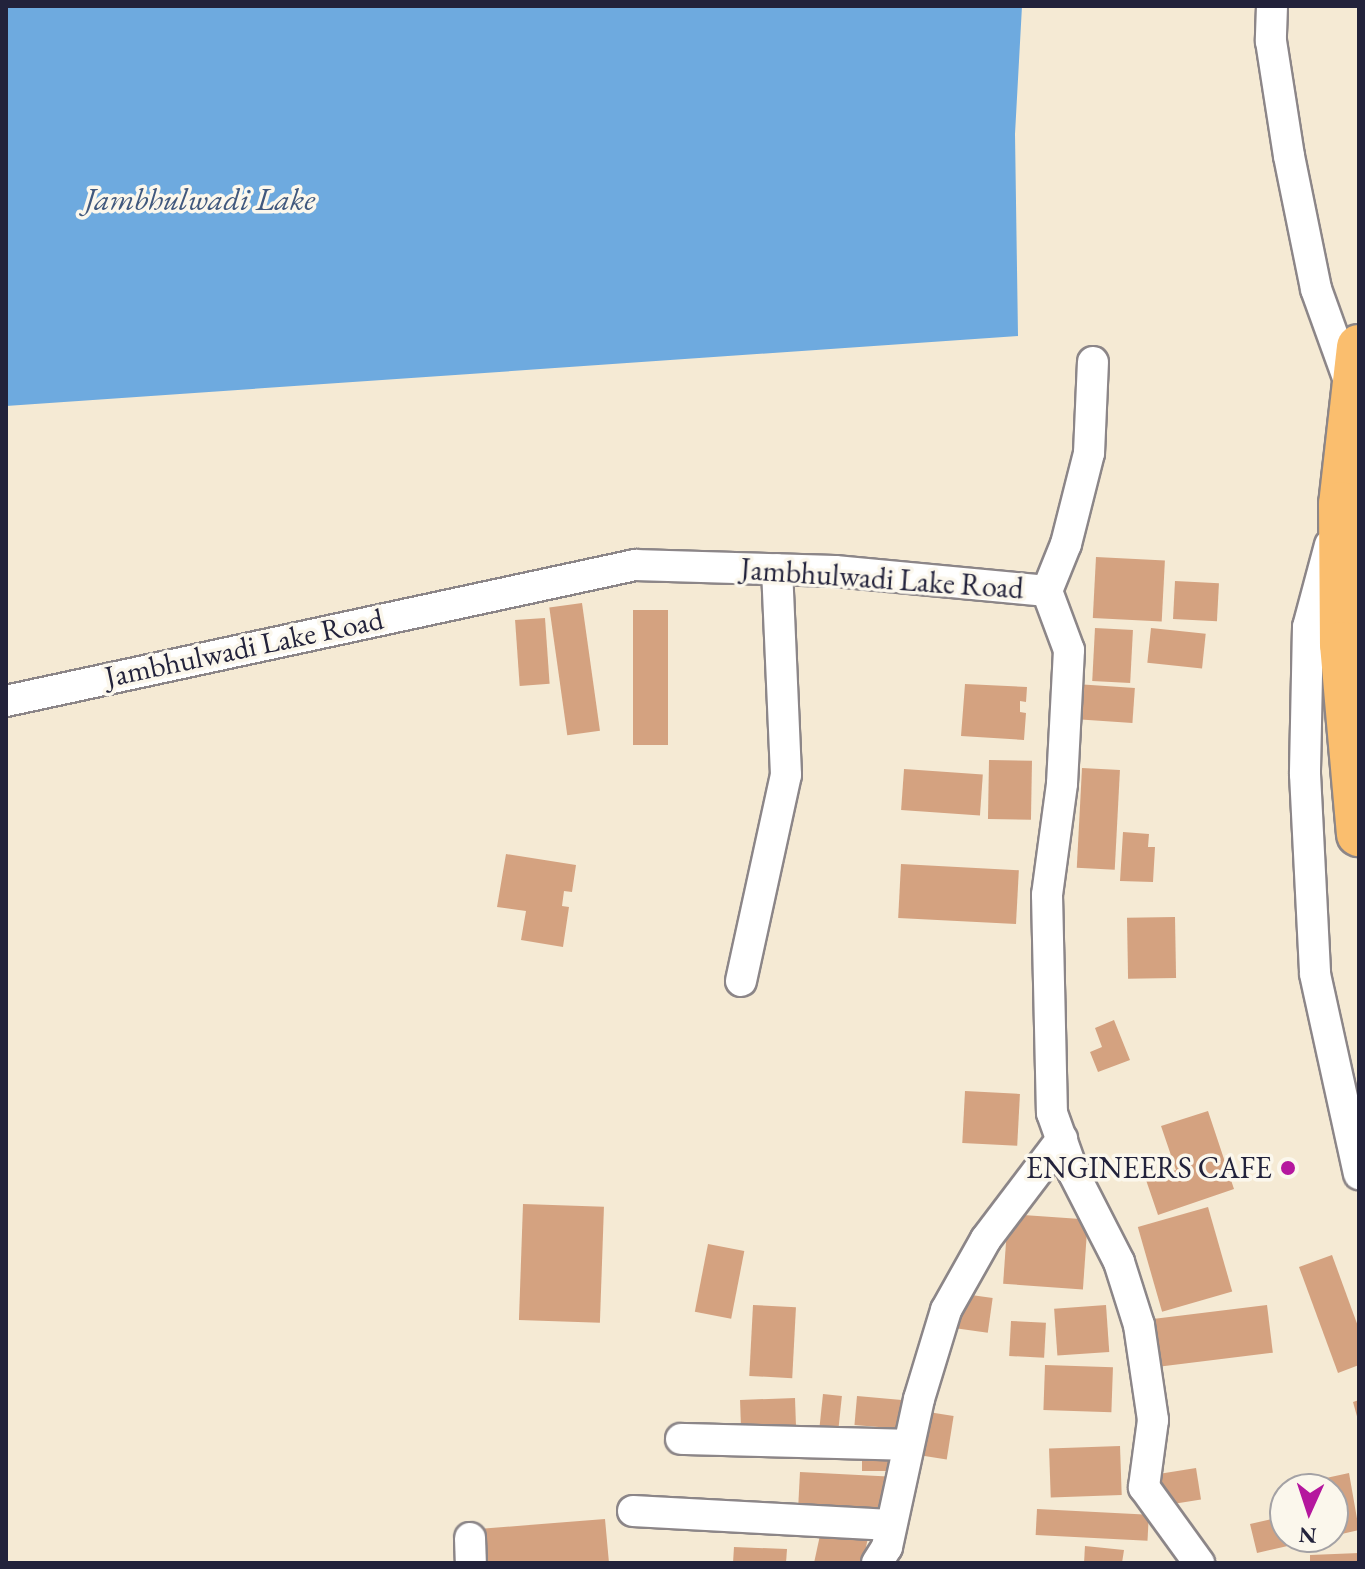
<!DOCTYPE html>
<html>
<head>
<meta charset="utf-8">
<style>
  body { margin:0 }
  #map { position:relative; width:1365px; height:1569px; overflow:hidden; background:#f5ead4; font-family:"EB Garamond",serif }
  div>[style] { position:absolute }
  .water>* { inset:0; background:#6eaadf }
  .building>* { inset:0; background:#d4a280; transform-origin:0 0 }
  .roads { filter:drop-shadow(2px 0 #8c8688) drop-shadow(-2px 0 #8c8688) drop-shadow(0 2px #8c8688) drop-shadow(0 -2px #8c8688) }
  .minor>* { height:30px; margin:-15px; padding:0 15px; transform-origin:15px; border-radius:15px; background:#fff }
  .highway>* { height:44px; margin:-22px; padding:0 22px; transform-origin:22px; border-radius:22px; background:#fabe6e }
  .dots>* { width:22px; height:22px; translate:-50% -50%; box-sizing:border-box; border:4px solid #fbf7ec; border-radius:50% }
  span { translate:-50% -50%; white-space:nowrap; text-align:center; line-height:1.15; -webkit-text-stroke:7px #fbf7ec; paint-order:stroke }
  .street-label { font-size:30px; color:#22223b }
  .poi-label { font-size:30px; color:#22223b }
  .right { translate:-100% -50%; text-align:right }
  .water-label { font-size:32px; color:#40587d; font-style:italic }
  .frame { position:absolute; inset:0; border:8px solid #22223b; pointer-events:none }
  .north { position:absolute; left:1269px; top:1473px; width:80px; height:80px; box-sizing:border-box; background:#fbf7ec; border:2px solid #a4a2a5; border-radius:50%; rotate:183deg; font-size:22px; font-weight:700; line-height:32px; text-align:center; color:#22223b }
  .north::after { content:''; display:block; margin:auto; width:28px; height:36px; background:#b5179e; clip-path:polygon(50% 0,100% 100%,50% 72%,0 100%) }
</style>
</head>
<body>
<div id="map">
  <div class="water">
    <div style="clip-path:polygon(6px 6px,1022px 6px,1015px 134px,1018px 336px,6px 406px)"></div>
  </div>
  <div class="building">
    <div style="left:1096px;top:557px;width:69px;height:61px;rotate:3deg"></div>
    <div style="left:1175px;top:581px;width:44px;height:38px;rotate:3deg"></div>
    <div style="left:582px;top:603px;width:129px;height:33px;rotate:82deg"></div>
    <div style="left:633px;top:610px;width:35px;height:135px"></div>
    <div style="left:545px;top:618px;width:66px;height:30px;rotate:86deg"></div>
    <div style="left:1095px;top:628px;width:38px;height:53px;rotate:3deg"></div>
    <div style="left:1151px;top:628px;width:55px;height:35px;rotate:6deg"></div>
    <div style="clip-path:polygon(965px 684px,1027px 687px,1026px 702px,1020px 701px,1020px 712px,1026px 713px,1024px 740px,961px 736px)"></div>
    <div style="left:1076px;top:684px;width:59px;height:35px;rotate:4deg"></div>
    <div style="left:989px;top:760px;width:43px;height:59px;rotate:1deg"></div>
    <div style="left:1082px;top:768px;width:38px;height:100px;rotate:3deg"></div>
    <div style="left:904px;top:769px;width:79px;height:41px;rotate:4deg"></div>
    <div style="clip-path:polygon(1123px 832px,1149px 834px,1148px 847px,1155px 847px,1153px 882px,1120px 881px)"></div>
    <div style="clip-path:polygon(506px 854px,576px 865px,572px 892px,564px 891px,562px 906px,569px 907px,563px 947px,521px 940px,526px 911px,497px 907px)"></div>
    <div style="left:901px;top:864px;width:118px;height:54px;rotate:3deg"></div>
    <div style="left:1175px;top:917px;width:61px;height:48px;rotate:89deg"></div>
    <div style="clip-path:polygon(1114px 1020px,1130px 1060px,1098px 1072px,1090px 1052px,1102px 1047px,1095px 1028px)"></div>
    <div style="left:965px;top:1091px;width:55px;height:52px;rotate:3deg"></div>
    <div style="clip-path:polygon(1208px 1111px,1234px 1189px,1158px 1215px,1146px 1180px,1176px 1170px,1161px 1126px)"></div>
    <div style="left:523px;top:1204px;width:81px;height:116px;rotate:2deg"></div>
    <div style="left:1208px;top:1207px;width:88px;height:73px;rotate:74deg"></div>
    <div style="left:1008px;top:1214px;width:80px;height:70px;rotate:4deg"></div>
    <div style="left:708px;top:1244px;width:37px;height:69px;rotate:11deg"></div>
    <div style="clip-path:polygon(1332px 1255px,1359px 1329px,1359px 1365px,1338px 1373px,1299px 1267px)"></div>
    <div style="left:957px;top:1293px;width:36px;height:35px;rotate:8deg"></div>
    <div style="left:753px;top:1305px;width:43px;height:71px;rotate:3deg"></div>
    <div style="left:1106px;top:1305px;width:47px;height:52px;rotate:86deg"></div>
    <div style="left:1267px;top:1305px;width:48px;height:113px;rotate:83deg"></div>
    <div style="left:1011px;top:1321px;width:35px;height:35px;rotate:3deg"></div>
    <div style="left:1045px;top:1365px;width:68px;height:45px;rotate:2deg"></div>
    <div style="left:823px;top:1394px;width:19px;height:43px;rotate:6deg"></div>
    <div style="left:857px;top:1396px;width:45px;height:29px;rotate:5deg"></div>
    <div style="left:795px;top:1398px;width:30px;height:55px;rotate:88deg"></div>
    <div style="clip-path:polygon(1359px 1400px,1359px 1420px,1358px 1420px,1353px 1402px)"></div>
    <div style="left:922px;top:1411px;width:32px;height:44px;rotate:9deg"></div>
    <div style="left:1120px;top:1446px;width:49px;height:71px;rotate:88deg"></div>
    <div style="left:862px;top:1449px;width:27px;height:22px"></div>
    <div style="left:1196px;top:1468px;width:32px;height:41px;rotate:81deg"></div>
    <div style="left:800px;top:1472px;width:88px;height:42px;rotate:3deg"></div>
    <div style="clip-path:polygon(1349px 1473px,1359px 1530px,1333px 1536px,1333px 1489px,1295px 1489px,1294px 1485px)"></div>
    <div style="left:1037px;top:1509px;width:112px;height:26px;rotate:3deg"></div>
    <div style="clip-path:polygon(1285px 1516px,1285px 1537px,1323px 1538px,1257px 1553px,1250px 1524px)"></div>
    <div style="clip-path:polygon(605px 1519px,609px 1563px,480px 1563px,478px 1529px)"></div>
    <div style="clip-path:polygon(822px 1526px,868px 1537px,863px 1563px,814px 1563px)"></div>
    <div style="clip-path:polygon(1085px 1546px,1124px 1550px,1122px 1563px,1084px 1563px)"></div>
    <div style="clip-path:polygon(734px 1547px,787px 1549px,786px 1563px,733px 1563px)"></div>
    <div style="clip-path:polygon(1359px 1553px,1359px 1563px,1310px 1563px,1310px 1555px)"></div>
  </div>
  <div class="roads">
    <div class="minor">
      <div style="left:1272px;top:6px;width:35px;rotate:92deg"></div>
      <div style="left:1271px;top:41px;width:116px;rotate:81.1deg"></div>
      <div style="left:1289px;top:156px;width:136px;rotate:78.5deg"></div>
      <div style="left:1316px;top:289px;width:103px;rotate:70.2deg"></div>
      <div style="left:1330px;top:545px;width:85px;rotate:105deg"></div>
      <div style="left:1308px;top:627px;width:147px;rotate:91.2deg"></div>
      <div style="left:1305px;top:774px;width:200px;rotate:87.1deg"></div>
      <div style="left:1315px;top:974px;width:205px;rotate:77.6deg"></div>
      <div style="left:1047px;top:591px;width:51px;rotate:-68deg"></div>
      <div style="left:1066px;top:544px;width:94px;rotate:-75.8deg"></div>
      <div style="left:1089px;top:453px;width:91px;rotate:-87.5deg"></div>
      <div style="left:6px;top:701px;width:644px;rotate:-12.2deg"></div>
      <div style="left:635px;top:565px;width:200px;rotate:1.7deg"></div>
      <div style="left:835px;top:571px;width:213px;rotate:5.4deg"></div>
      <div style="left:1047px;top:591px;width:63px;rotate:69.6deg"></div>
      <div style="left:1069px;top:650px;width:134px;rotate:93deg"></div>
      <div style="left:1062px;top:784px;width:112px;rotate:97.7deg"></div>
      <div style="left:1047px;top:895px;width:218px;rotate:88.7deg"></div>
      <div style="left:1052px;top:1113px;width:63px;rotate:70.4deg"></div>
      <div style="left:1073px;top:1172px;width:101px;rotate:62.9deg"></div>
      <div style="left:1119px;top:1262px;width:66px;rotate:72.4deg"></div>
      <div style="left:1139px;top:1325px;width:96px;rotate:81.6deg"></div>
      <div style="left:1153px;top:1420px;width:68px;rotate:97.7deg"></div>
      <div style="left:1144px;top:1487px;width:94px;rotate:54.1deg"></div>
      <div style="left:741px;top:981px;width:211px;rotate:-77.7deg"></div>
      <div style="left:786px;top:775px;width:206px;rotate:-92.5deg"></div>
      <div style="left:681px;top:1439px;width:227px;rotate:1.5deg"></div>
      <div style="left:633px;top:1511px;width:258px;rotate:3.1deg"></div>
      <div style="left:470px;top:1538px;width:25px;rotate:88deg"></div>
      <div style="left:877px;top:1563px;width:19px;rotate:-58deg"></div>
      <div style="left:887px;top:1547px;width:151px;rotate:-77.8deg"></div>
      <div style="left:919px;top:1399px;width:93px;rotate:-73.1deg"></div>
      <div style="left:946px;top:1310px;width:81px;rotate:-60.6deg"></div>
      <div style="left:986px;top:1239px;width:126px;rotate:-52.8deg"></div>
    </div>
    <div class="highway">
      <div style="left:1359px;top:347px;width:158px;rotate:96.5deg"></div>
      <div style="left:1341px;top:504px;width:140px;rotate:89.6deg"></div>
      <div style="left:1342px;top:644px;width:191px;rotate:84.9deg"></div>
    </div>
  </div>
  <div class="dots">
    <div style="left:1288px;top:1168px;background:#b5179e"></div>
  </div>
  <div class="street-label">
    <span style="left:882px;top:579px;rotate:4deg">Jambhulwadi Lake Road</span>
    <span style="left:244px;top:648px;rotate:-12deg">Jambhulwadi Lake Road</span>
  </div>
  <div class="poi-label">
    <span class="right" style="left:1272px;top:1168px">ENGINEERS CAFE</span>
  </div>
  <div class="water-label">
    <span style="left:200px;top:199px">Jambhulwadi Lake</span>
  </div>
  <div class="frame"></div>
  <div class="north">N</div>
</div>
</body>
</html>
